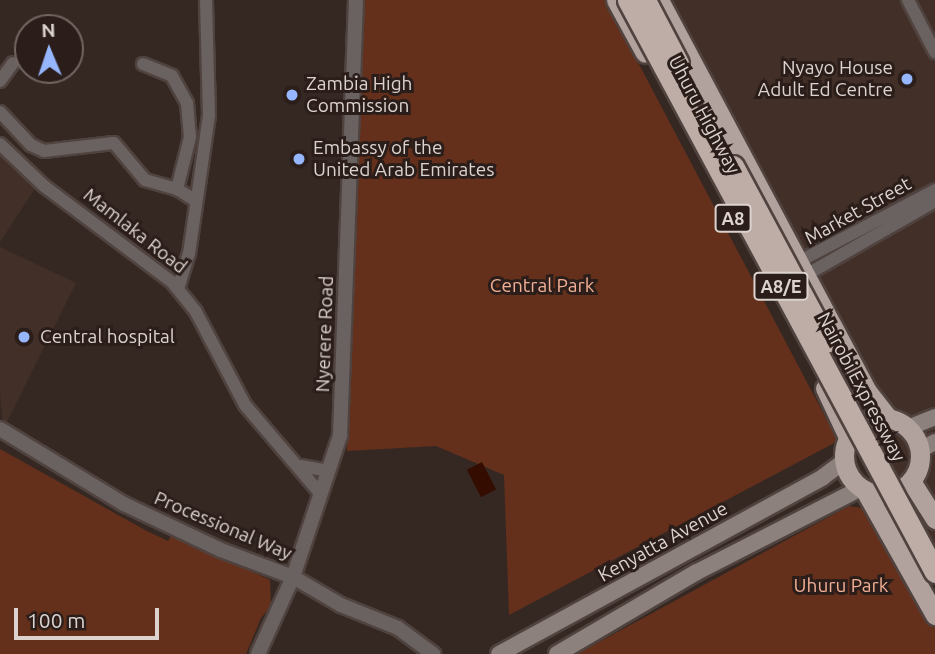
<!DOCTYPE html>
<html>
<head>
<meta charset="utf-8">
<style>
  body { margin:0 }
  #map { position:relative; width:935px; height:654px; overflow:hidden; background:#352823; font-family:Ubuntu,sans-serif }
  div>[style] { position:absolute }
  .built>* { inset:0; background:#422f27 }
  .green>* { inset:0; background:#64301b }
  .water>* { inset:0; background:#340c00; transform-origin:0 0 }
  .roads { filter:drop-shadow(2px 0 #50433f) drop-shadow(-2px 0 #50433f) drop-shadow(0 2px #50433f) drop-shadow(0 -2px #50433f) }
  .minor>* { height:12px; margin:-6px; padding:0 6px; transform-origin:6px; border-radius:6px; background:#696260 }
  .tertiary>* { height:14px; margin:-7px; padding:0 7px; transform-origin:7px; border-radius:7px; background:#696260 }
  .secondary>* { height:16px; margin:-8px; padding:0 8px; transform-origin:8px; border-radius:8px; background:#8c817d }
  .trunk>* { height:19px; margin:-9.5px; padding:0 9.5px; transform-origin:9.5px; border-radius:9.5px; background:#b2a29d }
  .trunk>.ring { margin:-9.5px; padding:0; box-sizing:content-box; background:none; border:19px solid #b2a29d; border-radius:50% }
  .bridges { filter:drop-shadow(2px 0 #50433f) drop-shadow(-2px 0 #50433f) drop-shadow(0 2px #50433f) drop-shadow(0 -2px #50433f) }
  .motorway-bridge>* { height:21px; margin:-10.5px; padding:0 10.5px; transform-origin:10.5px; border-radius:10.5px; background:#beada7 }
  .dots>* { width:19px; height:19px; translate:-50% -50%; box-sizing:border-box; border:4px solid #2b1e1a; border-radius:50% }
  span { translate:-50% -50%; white-space:nowrap; text-align:center; line-height:1.15; -webkit-text-stroke:6px #2b1e1a; paint-order:stroke }
  .shield-label span { padding:2px 5px; background:#2b1e1a; border:2px solid; border-radius:5px; -webkit-text-stroke-width:0 }
  .shield-label { font-size:18px; color:#dcd3cf; font-weight:700 }
  .poi-label { font-size:19px; color:#dcd3cf }
  .right { translate:-100% -50%; text-align:right }
  .left { translate:0 -50%; text-align:left }
  .street-label { font-size:19px; color:#dcd3cf }
  .park-label { font-size:19px; color:#f2af95 }
  .north { position:absolute; left:14px; top:14px; width:70px; height:70px; box-sizing:border-box; background:#2b1e1a; border:2px solid #726662; border-radius:50%; rotate:358deg; font-size:19px; font-weight:700; line-height:28px; text-align:center; color:#dcd3cf }
  .north::after { content:''; display:block; margin:auto; width:24px; height:32px; background:#96b6fd; clip-path:polygon(50% 0,100% 100%,50% 72%,0 100%) }
  .scale { position:absolute; left:14px; top:608px; width:145px; height:32px; box-sizing:border-box; border:4px solid #dcd3cf; border-top:0; padding-left:9px; font-size:21px; line-height:24px; white-space:nowrap; color:#dcd3cf; -webkit-text-stroke:5px #2b1e1a; paint-order:stroke }
</style>
</head>
<body>
<div id="map">
  <div class="built">
    <div style="clip-path:polygon(642px 0,935px 0,935px 558px,703px 125px)"></div>
    <div style="clip-path:polygon(0 155px,36px 187px,0 242px)"></div>
    <div style="clip-path:polygon(0 247px,76px 283px,3px 430px,0 392px)"></div>
  </div>
  <div class="green">
    <div style="clip-path:polygon(357px 0,605px 0,838px 441px,509px 615px,504px 475px,436px 446px,347px 451px)"></div>
    <div style="clip-path:polygon(0 449px,145px 530px,168px 541px,172px 534px,270px 580px,271px 606px,261px 618px,246px 654px,0 654px)"></div>
    <div style="clip-path:polygon(849px 506px,875px 510px,935px 612px,935px 654px,577px 654px)"></div>
  </div>
  <div class="water">
    <div style="left:482px;top:462px;width:31px;height:17px;rotate:63deg"></div>
  </div>
  <div class="roads">
    <div class="minor">
      <div style="left:908px;top:0;width:59px;rotate:62.6deg"></div>
      <div style="left:143px;top:64px;width:31px;rotate:22deg"></div>
      <div style="left:172px;top:76px;width:31px;rotate:61deg"></div>
      <div style="left:187px;top:103px;width:34px;rotate:85deg"></div>
      <div style="left:190px;top:137px;width:54px;rotate:104deg"></div>
      <div style="left:0;top:81px;width:22px;rotate:-54deg"></div>
      <div style="left:0;top:112px;width:45px;rotate:46.8deg"></div>
      <div style="left:31px;top:145px;width:14px;rotate:25deg"></div>
      <div style="left:44px;top:151px;width:70px;rotate:-6.5deg"></div>
      <div style="left:114px;top:143px;width:48px;rotate:50deg"></div>
      <div style="left:145px;top:180px;width:33px;rotate:16deg"></div>
      <div style="left:177px;top:189px;width:22px;rotate:32deg"></div>
      <div style="left:0;top:144px;width:61px;rotate:43.7deg"></div>
      <div style="left:44px;top:186px;width:160px;rotate:36.9deg"></div>
      <div style="left:172px;top:282px;width:38px;rotate:51deg"></div>
      <div style="left:196px;top:312px;width:105px;rotate:62.2deg"></div>
      <div style="left:245px;top:405px;width:116px;rotate:49.6deg"></div>
      <div style="left:798px;top:262px;width:155px;rotate:-27.7deg"></div>
      <div style="left:806px;top:275px;width:149px;rotate:-29.8deg"></div>
      <div style="left:178px;top:289px;width:37px;rotate:-73deg"></div>
      <div style="left:189px;top:254px;width:140px;rotate:-81.8deg"></div>
      <div style="left:209px;top:115px;width:115px;rotate:-91.5deg"></div>
      <div style="left:301px;top:466px;width:28px;rotate:10deg"></div>
    </div>
    <div class="tertiary">
      <div style="left:0;top:429px;width:145px;rotate:31.2deg"></div>
      <div style="left:124px;top:504px;width:107px;rotate:25.4deg"></div>
      <div style="left:221px;top:550px;width:77px;rotate:20.6deg"></div>
      <div style="left:293px;top:577px;width:56px;rotate:30.3deg"></div>
      <div style="left:341px;top:605px;width:61px;rotate:22deg"></div>
      <div style="left:398px;top:628px;width:44px;rotate:36.6deg"></div>
      <div style="left:258px;top:654px;width:85px;rotate:-65.6deg"></div>
      <div style="left:293px;top:577px;width:149px;rotate:-71.6deg"></div>
      <div style="left:340px;top:436px;width:436px;rotate:-87.9deg"></div>
    </div>
    <div class="secondary">
      <div style="left:908px;top:428px;width:29px;rotate:-22deg"></div>
      <div style="left:920px;top:450px;width:17px;rotate:-28deg"></div>
      <div style="left:499px;top:654px;width:369px;rotate:-28.6deg"></div>
      <div style="left:823px;top:477px;width:26px;rotate:-37deg"></div>
      <div style="left:557px;top:654px;width:162px;rotate:-30.4deg"></div>
      <div style="left:697px;top:572px;width:182px;rotate:-27.1deg"></div>
    </div>
    <div class="trunk">
      <div style="left:616px;top:0;width:60px;rotate:61.3deg"></div>
      <div style="left:659px;top:0;width:443px;rotate:62deg"></div>
      <div style="left:867px;top:391px;width:34px;rotate:52deg"></div>
      <div style="left:825px;top:388px;width:54px;rotate:64.9deg"></div>
      <div class="ring" style="left:844px;top:418px;width:57px;height:57px"></div>
      <div style="left:911px;top:481px;width:45px;rotate:57.7deg"></div>
      <div style="left:867px;top:494px;width:139px;rotate:60.7deg"></div>
    </div>
  </div>
  <div class="bridges">
    <div class="motorway-bridge">
      <div style="left:628px;top:0;width:649px;rotate:61.78deg"></div>
      <div style="left:645px;top:0;width:71px;rotate:62.4deg"></div>
      <div style="left:733px;top:166px;width:199px;rotate:61.8deg"></div>
    </div>
  </div>
  <div class="dots">
    <div style="left:907px;top:79px;background:#96b6fd"></div>
    <div style="left:292px;top:95px;background:#96b6fd"></div>
    <div style="left:299px;top:159px;background:#96b6fd"></div>
    <div style="left:24px;top:337px;background:#96b6fd"></div>
  </div>
  <div class="shield-label">
    <span style="left:733px;top:218px">A8</span>
    <span style="left:781px;top:286px">A8/E</span>
  </div>
  <div class="poi-label">
    <span class="right" style="left:893px;top:79px">Nyayo House<br>Adult Ed Centre</span>
    <span class="left" style="left:306px;top:95px">Zambia High<br>Commission</span>
    <span class="left" style="left:313px;top:159px">Embassy of the<br>United Arab Emirates</span>
    <span class="left" style="left:40px;top:337px">Central hospital</span>
  </div>
  <div class="street-label">
    <span style="left:704px;top:115px;rotate:62deg">Uhuru Highway</span>
    <span style="left:858px;top:211px;rotate:-29deg">Market Street</span>
    <span style="left:135px;top:231px;rotate:38deg">Mamlaka Road</span>
    <span style="left:325px;top:334px;rotate:-88deg">Nyerere Road</span>
    <span style="left:861px;top:387px;rotate:62deg">Nairobi Expressway</span>
    <span style="left:223px;top:526px;rotate:23deg">Processional Way</span>
    <span style="left:663px;top:542px;rotate:-29deg">Kenyatta Avenue</span>
  </div>
  <div class="park-label">
    <span style="left:542px;top:286px">Central Park</span>
    <span style="left:841px;top:586px">Uhuru Park</span>
  </div>
  <div class="north">N</div>
  <div class="scale">100 m</div>
</div>
</body>
</html>
